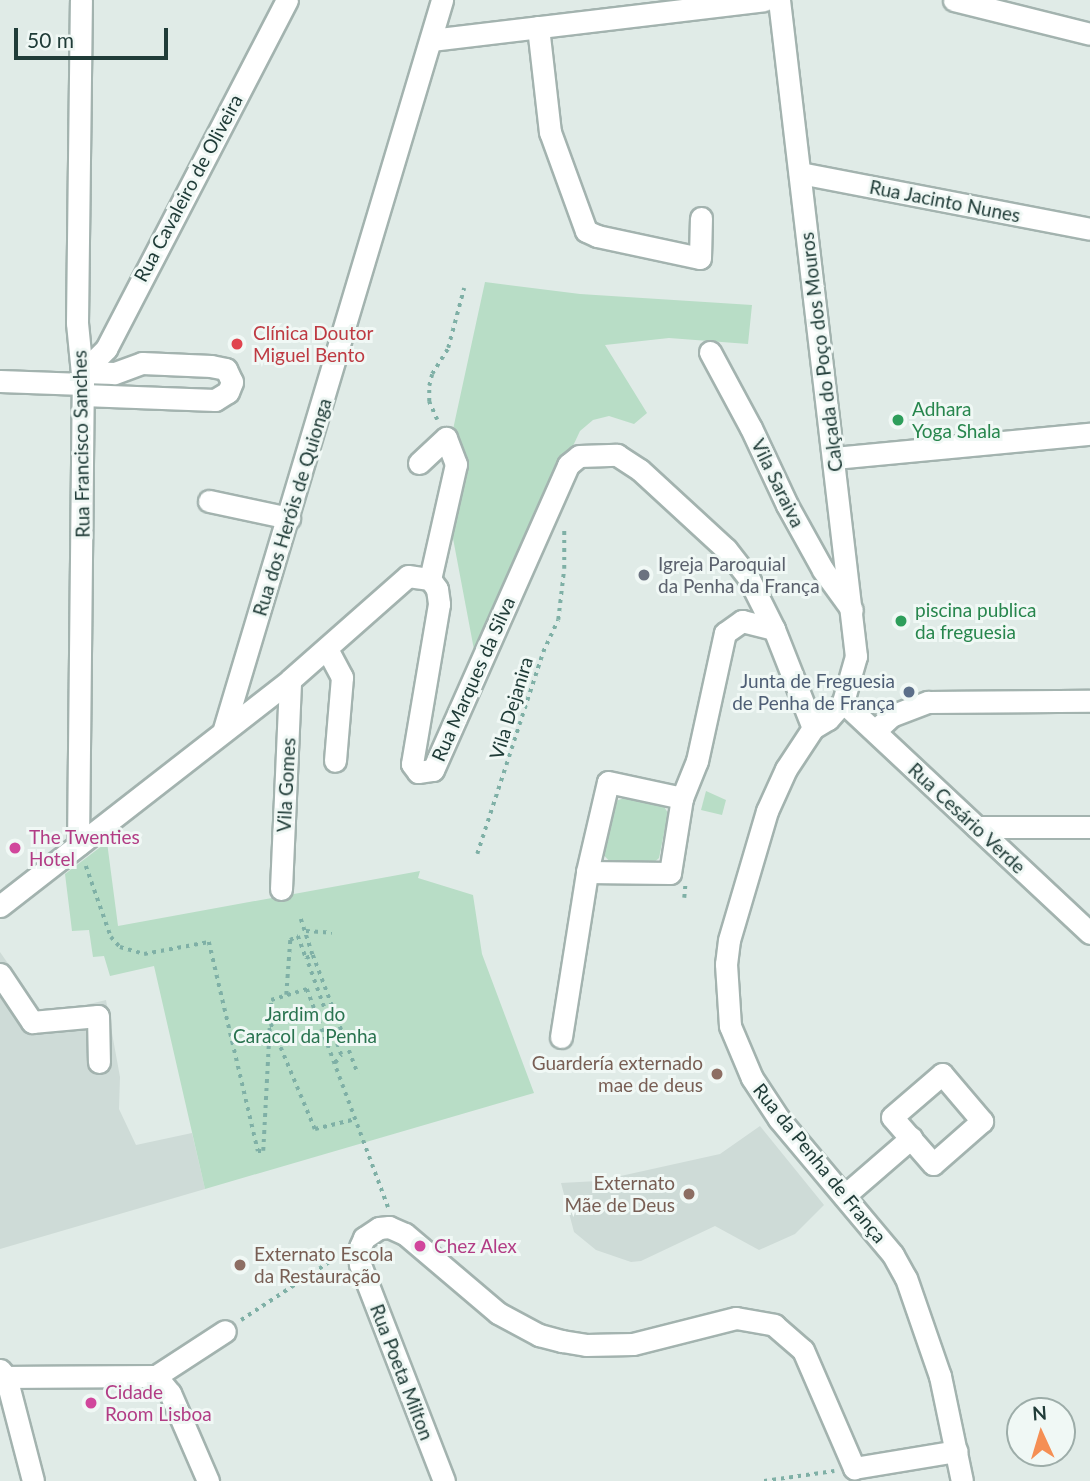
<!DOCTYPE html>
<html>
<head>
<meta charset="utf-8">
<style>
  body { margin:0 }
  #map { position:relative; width:1090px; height:1481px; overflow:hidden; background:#e0ebe7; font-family:Lato,sans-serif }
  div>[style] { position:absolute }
  .built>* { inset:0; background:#cedbd7 }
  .green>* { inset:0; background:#b8ddc6 }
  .path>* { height:3.5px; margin-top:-1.75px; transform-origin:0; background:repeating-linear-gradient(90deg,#7fb0a6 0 3.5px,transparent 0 8.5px) }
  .roads { filter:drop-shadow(2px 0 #a3b3af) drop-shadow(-2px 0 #a3b3af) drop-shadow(0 2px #a3b3af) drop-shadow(0 -2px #a3b3af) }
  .minor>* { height:21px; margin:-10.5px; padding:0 10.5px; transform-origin:10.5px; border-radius:10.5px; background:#fff }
  .dots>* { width:19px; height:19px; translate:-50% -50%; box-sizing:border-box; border:4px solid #f0f8f5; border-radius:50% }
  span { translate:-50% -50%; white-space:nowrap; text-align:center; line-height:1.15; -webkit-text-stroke:6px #f0f8f5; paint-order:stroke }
  .street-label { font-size:19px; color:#203c38 }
  .health-label { font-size:19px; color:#be3a42 }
  .left { translate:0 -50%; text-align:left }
  .leisure-label { font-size:19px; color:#27864d }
  .worship-label { font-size:19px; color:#5b616d }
  .service-label { font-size:19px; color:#4e5e75 }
  .right { translate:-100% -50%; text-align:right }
  .hotel-label { font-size:19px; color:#b23c85 }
  .park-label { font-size:19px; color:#29734f }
  .education-label { font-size:19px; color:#785e54 }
  .north { position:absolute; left:1006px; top:1397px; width:70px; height:70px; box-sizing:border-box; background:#f0f8f5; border:2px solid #9dada9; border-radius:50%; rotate:356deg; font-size:19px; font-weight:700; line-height:28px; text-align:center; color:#203c38 }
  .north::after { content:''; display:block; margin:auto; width:24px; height:32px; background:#f58f54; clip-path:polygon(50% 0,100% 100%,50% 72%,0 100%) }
  .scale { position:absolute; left:14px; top:28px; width:154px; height:32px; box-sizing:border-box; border:4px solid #203c38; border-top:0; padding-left:9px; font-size:21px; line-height:24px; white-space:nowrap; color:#203c38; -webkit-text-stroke:5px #f0f8f5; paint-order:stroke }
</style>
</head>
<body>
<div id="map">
  <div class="built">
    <div style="clip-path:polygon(0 952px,44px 1015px,106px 1000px,120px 1077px,119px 1109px,136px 1145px,192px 1133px,205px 1189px,0 1249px)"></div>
    <div style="clip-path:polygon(760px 1126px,824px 1205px,795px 1234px,759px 1250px,715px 1226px,641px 1261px,631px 1262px,596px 1250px,574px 1232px,561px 1183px,598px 1181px,720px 1154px)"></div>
  </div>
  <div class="green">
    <div style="clip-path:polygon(485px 282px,580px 294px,752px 305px,748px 344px,669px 338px,605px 345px,647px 413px,634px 424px,609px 416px,593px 420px,580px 431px,475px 655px,442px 480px)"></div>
    <div style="clip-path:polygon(706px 791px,726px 800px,722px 815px,701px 810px)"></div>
    <div style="clip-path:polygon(627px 797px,663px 805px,668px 813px,659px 858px,651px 865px,612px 864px,599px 850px,613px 802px)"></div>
    <div style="clip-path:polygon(107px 842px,118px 926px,420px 871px,418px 878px,473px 895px,482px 954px,534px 1093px,205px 1189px,154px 966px,110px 976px,104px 956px,93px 957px,89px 930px,72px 931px,65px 874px)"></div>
  </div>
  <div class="path">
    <div style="left:437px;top:420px;width:20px;rotate:-114deg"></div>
    <div style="left:429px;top:402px;width:16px;rotate:-90deg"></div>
    <div style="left:429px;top:386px;width:12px;rotate:-76deg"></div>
    <div style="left:432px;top:374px;width:31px;rotate:-58deg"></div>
    <div style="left:448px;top:348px;width:62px;rotate:-75.1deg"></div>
    <div style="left:477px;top:854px;width:213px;rotate:-71.9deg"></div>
    <div style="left:543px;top:652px;width:35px;rotate:-65deg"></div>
    <div style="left:558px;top:620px;width:51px;rotate:-83.3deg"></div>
    <div style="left:564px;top:569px;width:42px;rotate:-90deg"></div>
    <div style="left:86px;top:866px;width:75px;rotate:70.6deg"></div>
    <div style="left:111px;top:937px;width:13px;rotate:48deg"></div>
    <div style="left:120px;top:947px;width:25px;rotate:16deg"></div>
    <div style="left:144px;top:954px;width:66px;rotate:-10.5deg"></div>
    <div style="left:209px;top:942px;width:215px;rotate:76.8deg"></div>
    <div style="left:258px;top:1151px;width:5px"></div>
    <div style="left:263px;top:1151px;width:151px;rotate:-87deg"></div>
    <div style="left:271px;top:1000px;width:38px;rotate:-17deg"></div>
    <div style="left:307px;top:989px;width:233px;rotate:69.6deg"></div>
    <div style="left:684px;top:898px;width:12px;rotate:-85deg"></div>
    <div style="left:301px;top:919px;width:38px;rotate:72deg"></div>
    <div style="left:306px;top:931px;width:26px;rotate:4deg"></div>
    <div style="left:286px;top:995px;width:55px;rotate:-85.8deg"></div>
    <div style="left:290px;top:940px;width:9px;rotate:-27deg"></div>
    <div style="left:298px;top:936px;width:23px;rotate:70deg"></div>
    <div style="left:271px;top:1024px;width:114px;rotate:67.3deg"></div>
    <div style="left:315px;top:1129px;width:42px;rotate:-13.7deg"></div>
    <div style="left:335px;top:1063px;width:10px;rotate:-53deg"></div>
    <div style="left:341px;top:1055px;width:103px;rotate:-109.8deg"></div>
    <div style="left:306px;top:958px;width:8px;rotate:-23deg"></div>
    <div style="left:313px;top:955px;width:127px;rotate:69.3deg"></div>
    <div style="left:241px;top:1320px;width:118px;rotate:-33.3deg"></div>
    <div style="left:764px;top:1481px;width:71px;rotate:-8.1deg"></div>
  </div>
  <div class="roads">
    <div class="minor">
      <div style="left:779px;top:0;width:661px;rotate:83.31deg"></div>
      <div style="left:856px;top:656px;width:48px;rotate:105.8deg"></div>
      <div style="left:843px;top:702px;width:23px;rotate:131deg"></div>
      <div style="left:828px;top:719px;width:17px;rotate:149deg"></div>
      <div style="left:813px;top:728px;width:49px;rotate:123.4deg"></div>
      <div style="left:786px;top:769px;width:46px;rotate:114.3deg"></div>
      <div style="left:767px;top:811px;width:134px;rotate:106.4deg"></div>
      <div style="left:729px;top:940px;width:24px;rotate:97deg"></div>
      <div style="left:726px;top:964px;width:62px;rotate:86.3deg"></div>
      <div style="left:730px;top:1026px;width:56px;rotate:67.1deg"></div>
      <div style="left:752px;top:1078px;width:49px;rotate:56.6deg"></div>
      <div style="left:779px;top:1119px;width:177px;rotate:50deg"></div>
      <div style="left:893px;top:1255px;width:26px;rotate:61deg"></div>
      <div style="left:906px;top:1278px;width:104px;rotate:70.9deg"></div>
      <div style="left:940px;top:1376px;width:107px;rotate:78.2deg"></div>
      <div style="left:954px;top:0;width:140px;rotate:14deg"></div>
      <div style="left:538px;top:27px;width:106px;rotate:83.5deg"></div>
      <div style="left:550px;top:132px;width:105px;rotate:70deg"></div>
      <div style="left:586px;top:231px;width:12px;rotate:24deg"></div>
      <div style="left:597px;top:236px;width:105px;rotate:12.1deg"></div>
      <div style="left:700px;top:258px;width:40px;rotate:-88.6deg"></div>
      <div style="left:431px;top:40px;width:335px;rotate:-6.8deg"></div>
      <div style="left:800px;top:173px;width:295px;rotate:10.9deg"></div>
      <div style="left:710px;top:352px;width:86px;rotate:61.7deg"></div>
      <div style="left:751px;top:428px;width:85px;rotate:64.9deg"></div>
      <div style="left:787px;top:505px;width:74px;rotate:61deg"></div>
      <div style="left:823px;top:570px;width:49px;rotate:54.1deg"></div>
      <div style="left:83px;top:372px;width:33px;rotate:-45deg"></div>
      <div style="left:106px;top:349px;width:393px;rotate:-62.6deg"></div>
      <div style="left:0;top:381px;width:83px;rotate:2.1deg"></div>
      <div style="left:83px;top:395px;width:132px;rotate:2.2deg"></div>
      <div style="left:215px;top:400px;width:15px;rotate:-32deg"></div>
      <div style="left:228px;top:392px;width:11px;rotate:-68deg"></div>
      <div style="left:232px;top:382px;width:14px;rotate:-115deg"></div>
      <div style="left:226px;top:369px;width:15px;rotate:-169deg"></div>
      <div style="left:211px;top:366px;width:69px;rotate:-177.5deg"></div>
      <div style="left:142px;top:363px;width:30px;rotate:160deg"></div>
      <div style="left:114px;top:373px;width:31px;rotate:-178deg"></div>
      <div style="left:834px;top:458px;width:257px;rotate:-5.4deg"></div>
      <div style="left:419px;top:463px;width:37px;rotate:-43deg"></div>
      <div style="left:446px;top:438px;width:28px;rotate:69deg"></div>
      <div style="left:456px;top:464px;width:118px;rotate:102.7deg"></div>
      <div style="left:209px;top:501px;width:82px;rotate:12deg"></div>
      <div style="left:327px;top:649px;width:32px;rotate:62deg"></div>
      <div style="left:342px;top:677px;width:84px;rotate:94.8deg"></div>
      <div style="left:843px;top:702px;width:338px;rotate:43.1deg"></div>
      <div style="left:224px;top:729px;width:761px;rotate:-73.35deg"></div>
      <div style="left:875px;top:731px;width:22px;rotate:-43deg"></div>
      <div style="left:891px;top:716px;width:40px;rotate:-21deg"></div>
      <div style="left:928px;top:702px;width:162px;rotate:-0.4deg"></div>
      <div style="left:977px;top:827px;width:113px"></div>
      <div style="left:78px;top:845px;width:461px;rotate:-89.4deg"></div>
      <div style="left:83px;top:384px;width:61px;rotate:-95.6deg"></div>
      <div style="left:77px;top:323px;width:323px;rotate:-89.3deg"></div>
      <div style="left:587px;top:872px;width:92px;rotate:-76.9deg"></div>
      <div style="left:608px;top:782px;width:76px;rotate:12.2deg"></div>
      <div style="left:281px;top:889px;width:209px;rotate:-87.5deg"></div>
      <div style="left:0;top:906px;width:368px;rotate:-37.9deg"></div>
      <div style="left:290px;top:680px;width:157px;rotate:-41.4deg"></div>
      <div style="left:408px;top:576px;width:22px;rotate:8deg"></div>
      <div style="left:430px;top:579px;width:12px;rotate:55deg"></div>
      <div style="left:437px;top:589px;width:15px;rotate:82deg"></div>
      <div style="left:439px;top:604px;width:162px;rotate:99.6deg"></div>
      <div style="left:412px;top:764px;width:10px;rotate:53deg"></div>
      <div style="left:418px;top:772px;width:15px;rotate:-8deg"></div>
      <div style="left:433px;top:770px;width:334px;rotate:-66.1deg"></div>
      <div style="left:568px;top:465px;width:14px;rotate:-39deg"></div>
      <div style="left:579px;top:456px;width:38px;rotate:-2deg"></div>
      <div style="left:617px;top:455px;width:27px;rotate:33deg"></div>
      <div style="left:640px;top:470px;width:117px;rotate:42.6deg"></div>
      <div style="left:726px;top:549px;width:36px;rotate:52deg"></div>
      <div style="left:748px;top:577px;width:58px;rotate:63.4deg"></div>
      <div style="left:774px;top:629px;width:106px;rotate:68.5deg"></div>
      <div style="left:0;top:974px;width:58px;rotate:56.3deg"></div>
      <div style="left:32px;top:1022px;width:66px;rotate:-5.2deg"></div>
      <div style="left:98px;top:1016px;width:46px;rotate:88.8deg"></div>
      <div style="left:561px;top:1037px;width:167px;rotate:-81deg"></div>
      <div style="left:587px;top:872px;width:83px;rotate:0.7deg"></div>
      <div style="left:670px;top:873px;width:76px;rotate:-80.9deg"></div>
      <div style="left:682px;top:798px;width:40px;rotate:-68deg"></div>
      <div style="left:697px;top:761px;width:131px;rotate:-77.7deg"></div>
      <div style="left:725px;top:633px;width:21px;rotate:-35deg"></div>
      <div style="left:742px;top:621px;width:33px;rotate:14deg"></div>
      <div style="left:942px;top:1074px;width:62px;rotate:49.6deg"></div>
      <div style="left:982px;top:1121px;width:65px;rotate:138.7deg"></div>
      <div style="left:933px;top:1164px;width:62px;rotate:-131.1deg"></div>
      <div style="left:892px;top:1117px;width:66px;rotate:-40.7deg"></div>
      <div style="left:844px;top:1196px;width:89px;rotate:-40.9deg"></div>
      <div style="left:0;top:1370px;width:9px;rotate:49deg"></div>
      <div style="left:6px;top:1377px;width:107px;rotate:75.4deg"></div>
      <div style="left:156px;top:1376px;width:22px;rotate:51deg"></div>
      <div style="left:170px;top:1393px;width:96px;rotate:66.6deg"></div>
      <div style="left:0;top:1377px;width:156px;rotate:-0.4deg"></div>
      <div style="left:156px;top:1376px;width:82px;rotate:-33.1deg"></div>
      <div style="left:444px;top:1481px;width:233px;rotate:-111.2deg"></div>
      <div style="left:360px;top:1264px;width:17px;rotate:-90deg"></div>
      <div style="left:360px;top:1247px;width:10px;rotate:-66deg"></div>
      <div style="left:364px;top:1238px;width:18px;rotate:-34deg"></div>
      <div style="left:379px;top:1228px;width:10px;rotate:-6deg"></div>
      <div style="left:389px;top:1227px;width:17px;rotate:24deg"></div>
      <div style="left:405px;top:1234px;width:122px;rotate:40.3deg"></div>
      <div style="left:498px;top:1313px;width:47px;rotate:28.2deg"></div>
      <div style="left:539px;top:1335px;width:24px;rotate:15deg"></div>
      <div style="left:562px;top:1341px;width:24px;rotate:9deg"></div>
      <div style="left:586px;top:1345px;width:47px;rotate:-1.2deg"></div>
      <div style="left:633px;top:1344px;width:106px;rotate:-14.2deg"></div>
      <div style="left:736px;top:1318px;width:39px;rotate:10deg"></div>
      <div style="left:774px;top:1325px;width:38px;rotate:41deg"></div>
      <div style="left:803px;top:1350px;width:129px;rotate:66.6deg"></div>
      <div style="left:854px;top:1468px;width:104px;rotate:-9.4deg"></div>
    </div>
  </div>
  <div class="dots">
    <div style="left:237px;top:344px;background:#e0444e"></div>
    <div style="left:898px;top:420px;background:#2e9e5b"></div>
    <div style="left:644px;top:575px;background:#6b7280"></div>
    <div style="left:901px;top:621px;background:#2e9e5b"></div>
    <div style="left:909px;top:692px;background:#5c6f8a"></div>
    <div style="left:15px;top:848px;background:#d1479c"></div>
    <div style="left:717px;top:1074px;background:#8d6e63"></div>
    <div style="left:689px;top:1194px;background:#8d6e63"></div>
    <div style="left:420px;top:1246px;background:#d1479c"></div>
    <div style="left:240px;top:1265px;background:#8d6e63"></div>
    <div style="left:91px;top:1403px;background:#d1479c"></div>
  </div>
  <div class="street-label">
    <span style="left:188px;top:188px;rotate:-62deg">Rua Cavaleiro de Oliveira</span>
    <span style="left:945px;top:201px;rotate:11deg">Rua Jacinto Nunes</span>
    <span style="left:821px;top:352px;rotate:-97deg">Calçada do Poço dos Mouros</span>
    <span style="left:81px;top:444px;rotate:-91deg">Rua Francisco Sanches</span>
    <span style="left:778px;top:483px;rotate:64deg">Vila Saraiva</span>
    <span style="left:292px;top:507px;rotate:-73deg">Rua dos Heróis de Quionga</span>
    <span style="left:473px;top:679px;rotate:-66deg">Rua Marques da Silva</span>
    <span style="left:511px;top:708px;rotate:-73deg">Vila Dejanira</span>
    <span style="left:286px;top:785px;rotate:-87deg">Vila Gomes</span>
    <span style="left:967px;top:818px;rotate:43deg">Rua Cesário Verde</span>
    <span style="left:820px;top:1163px;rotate:51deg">Rua da Penha de França</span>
    <span style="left:402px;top:1372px;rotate:69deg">Rua Poeta Milton</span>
  </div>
  <div class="health-label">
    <span class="left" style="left:253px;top:344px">Clínica Doutor<br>Miguel Bento</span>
  </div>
  <div class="leisure-label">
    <span class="left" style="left:912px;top:420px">Adhara<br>Yoga Shala</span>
    <span class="left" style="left:915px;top:621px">piscina publica<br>da freguesia</span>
  </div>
  <div class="worship-label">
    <span class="left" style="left:658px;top:575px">Igreja Paroquial<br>da Penha da França</span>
  </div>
  <div class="service-label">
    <span class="right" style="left:895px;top:692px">Junta de Freguesia<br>de Penha de França</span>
  </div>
  <div class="hotel-label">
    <span class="left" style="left:29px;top:848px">The Twenties<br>Hotel</span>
    <span class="left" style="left:434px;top:1246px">Chez Alex</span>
    <span class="left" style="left:105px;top:1403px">Cidade<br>Room Lisboa</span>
  </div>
  <div class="park-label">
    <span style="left:305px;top:1025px">Jardim do<br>Caracol da Penha</span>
  </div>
  <div class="education-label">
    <span class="right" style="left:703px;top:1074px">Guardería externado<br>mae de deus</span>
    <span class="right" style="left:675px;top:1194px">Externato<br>Mãe de Deus</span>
    <span class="left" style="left:254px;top:1265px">Externato Escola<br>da Restauração</span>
  </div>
  <div class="north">N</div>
  <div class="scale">50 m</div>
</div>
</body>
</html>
